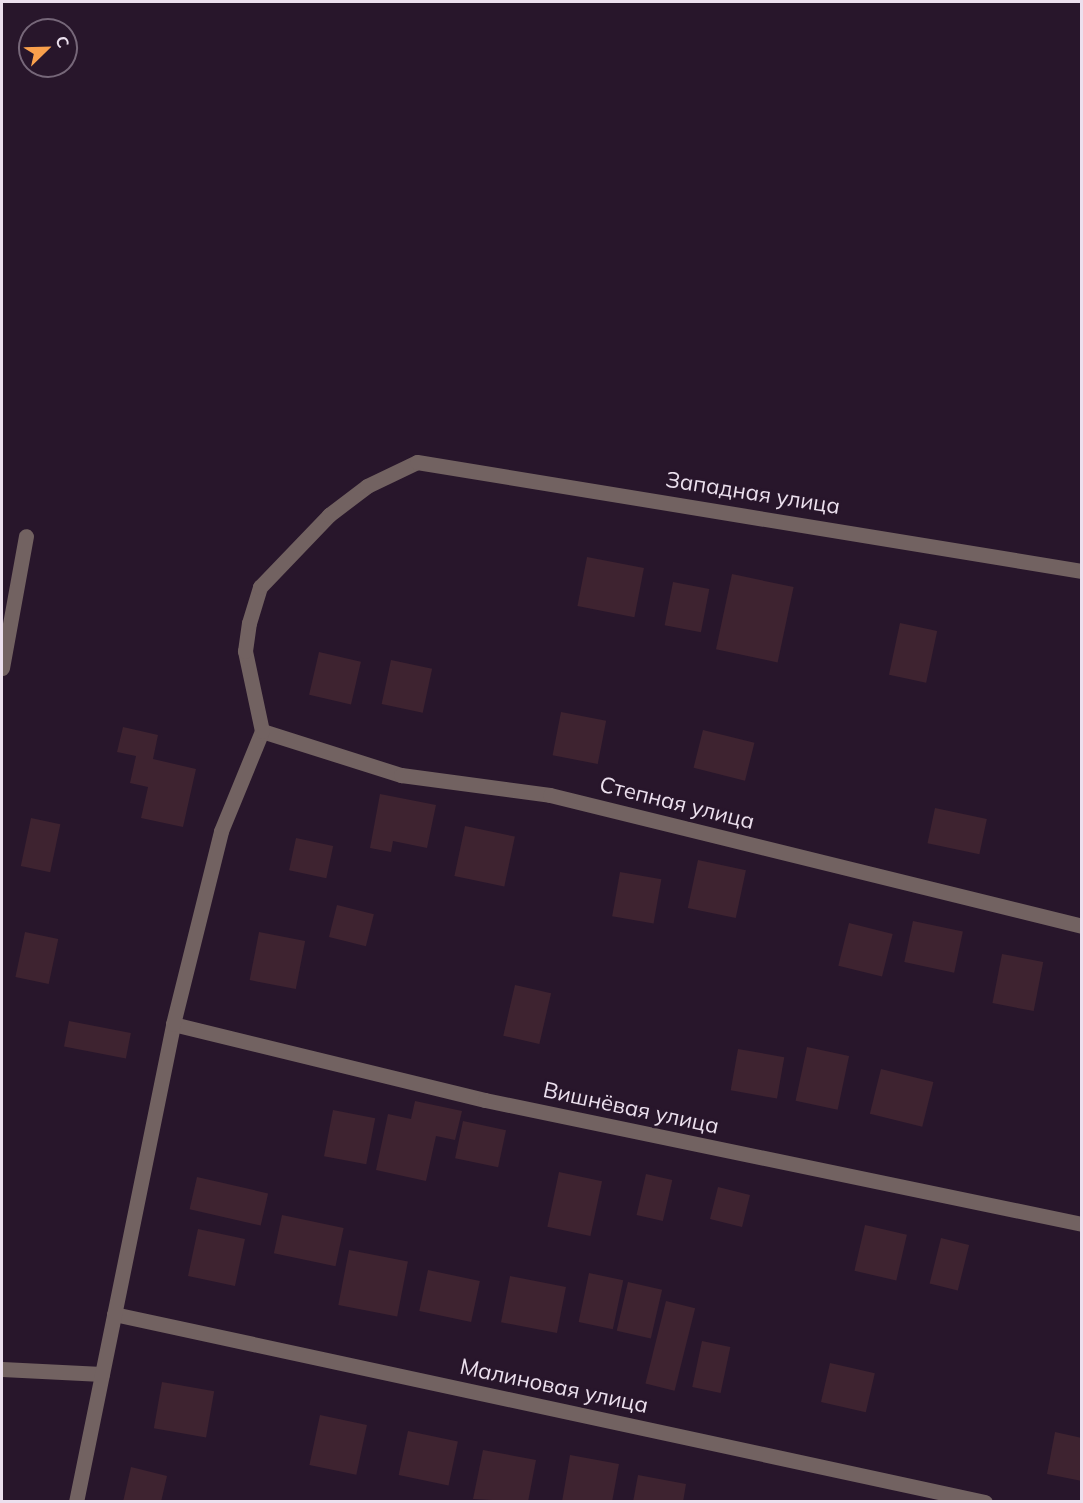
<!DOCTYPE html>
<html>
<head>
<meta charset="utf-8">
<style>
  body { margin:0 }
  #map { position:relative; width:1083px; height:1503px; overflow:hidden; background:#28162b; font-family:Mulish,sans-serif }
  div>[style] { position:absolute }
  .building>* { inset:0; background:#3e2330; transform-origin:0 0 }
  .minor>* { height:15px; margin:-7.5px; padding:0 7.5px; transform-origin:7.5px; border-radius:7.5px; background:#726261 }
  span { translate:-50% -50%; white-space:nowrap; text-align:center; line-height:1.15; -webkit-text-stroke:5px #28162b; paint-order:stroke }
  .street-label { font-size:22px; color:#ece0ee }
  .frame { position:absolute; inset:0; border:3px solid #ece0ee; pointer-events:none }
  .north { position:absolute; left:18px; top:18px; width:60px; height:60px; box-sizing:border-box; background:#28162b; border:2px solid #766779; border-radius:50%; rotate:67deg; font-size:16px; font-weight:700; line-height:24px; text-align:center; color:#ece0ee }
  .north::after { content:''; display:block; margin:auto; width:21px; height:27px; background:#f9a04c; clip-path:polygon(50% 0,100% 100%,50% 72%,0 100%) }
</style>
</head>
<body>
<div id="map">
  <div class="building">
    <div style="left:587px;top:557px;width:58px;height:50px;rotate:11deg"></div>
    <div style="left:732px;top:574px;width:63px;height:77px;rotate:12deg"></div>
    <div style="left:673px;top:582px;width:37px;height:44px;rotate:11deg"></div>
    <div style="left:900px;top:623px;width:38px;height:53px;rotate:12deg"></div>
    <div style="left:319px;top:652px;width:43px;height:44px;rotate:13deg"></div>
    <div style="left:391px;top:660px;width:42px;height:45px;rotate:12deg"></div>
    <div style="left:561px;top:712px;width:46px;height:44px;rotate:11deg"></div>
    <div style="clip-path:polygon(123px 727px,158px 735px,153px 759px,196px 769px,183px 827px,141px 818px,148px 787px,130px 783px,136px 756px,117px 752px)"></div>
    <div style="left:703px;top:730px;width:53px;height:39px;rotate:14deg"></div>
    <div style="clip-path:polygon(380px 794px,436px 805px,427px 848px,393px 841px,391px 852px,370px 848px)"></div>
    <div style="left:935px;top:808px;width:53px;height:36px;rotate:12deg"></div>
    <div style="left:31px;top:818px;width:30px;height:49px;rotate:12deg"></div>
    <div style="left:465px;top:826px;width:51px;height:51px;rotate:12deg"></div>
    <div style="left:296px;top:838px;width:38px;height:33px;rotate:12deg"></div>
    <div style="left:698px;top:860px;width:49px;height:49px;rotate:12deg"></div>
    <div style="left:620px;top:872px;width:42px;height:45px;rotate:10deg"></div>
    <div style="left:337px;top:905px;width:38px;height:33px;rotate:14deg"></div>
    <div style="left:913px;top:921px;width:51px;height:42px;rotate:12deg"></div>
    <div style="left:849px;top:923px;width:45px;height:44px;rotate:14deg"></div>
    <div style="left:25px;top:932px;width:34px;height:46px;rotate:12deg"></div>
    <div style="left:259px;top:932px;width:47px;height:49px;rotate:11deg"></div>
    <div style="left:1002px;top:954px;width:42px;height:50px;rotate:11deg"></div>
    <div style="left:515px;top:985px;width:37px;height:52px;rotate:13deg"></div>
    <div style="left:69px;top:1021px;width:63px;height:26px;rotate:11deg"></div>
    <div style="left:807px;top:1047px;width:43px;height:55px;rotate:12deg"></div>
    <div style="left:738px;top:1049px;width:47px;height:42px;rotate:10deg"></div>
    <div style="left:881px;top:1069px;width:54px;height:46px;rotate:14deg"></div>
    <div style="clip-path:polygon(415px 1101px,462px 1111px,455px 1140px,436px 1136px,426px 1181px,376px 1170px,388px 1114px,411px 1119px)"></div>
    <div style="left:333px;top:1110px;width:43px;height:47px;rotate:11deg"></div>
    <div style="left:463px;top:1121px;width:44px;height:38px;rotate:12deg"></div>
    <div style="left:559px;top:1172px;width:44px;height:56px;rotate:12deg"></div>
    <div style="left:646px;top:1174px;width:27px;height:42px;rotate:13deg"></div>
    <div style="left:197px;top:1177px;width:73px;height:33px;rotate:13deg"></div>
    <div style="left:718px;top:1187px;width:33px;height:33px;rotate:14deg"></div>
    <div style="left:282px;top:1215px;width:63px;height:39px;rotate:12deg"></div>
    <div style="left:865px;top:1225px;width:43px;height:47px;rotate:13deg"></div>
    <div style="left:198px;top:1229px;width:48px;height:48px;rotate:12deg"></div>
    <div style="left:941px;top:1238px;width:29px;height:47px;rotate:14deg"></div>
    <div style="left:349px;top:1250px;width:60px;height:56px;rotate:11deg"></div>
    <div style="left:428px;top:1270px;width:53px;height:42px;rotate:12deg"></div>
    <div style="left:589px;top:1273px;width:35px;height:50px;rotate:12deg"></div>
    <div style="left:510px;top:1276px;width:57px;height:47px;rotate:11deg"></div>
    <div style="left:628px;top:1282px;width:35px;height:50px;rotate:13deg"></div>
    <div style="left:666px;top:1301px;width:30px;height:85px;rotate:14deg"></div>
    <div style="left:702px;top:1341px;width:29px;height:47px;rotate:12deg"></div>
    <div style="left:830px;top:1363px;width:46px;height:40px;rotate:13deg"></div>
    <div style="left:162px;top:1382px;width:53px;height:47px;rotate:10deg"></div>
    <div style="left:320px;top:1415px;width:48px;height:51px;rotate:12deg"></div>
    <div style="left:408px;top:1431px;width:51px;height:45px;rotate:12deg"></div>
    <div style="clip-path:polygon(1055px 1432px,1082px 1438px,1082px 1481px,1047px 1474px)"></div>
    <div style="clip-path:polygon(483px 1450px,536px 1460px,528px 1502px,473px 1499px)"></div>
    <div style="clip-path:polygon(570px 1455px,619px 1464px,612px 1502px,562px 1502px)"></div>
    <div style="clip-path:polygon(131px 1467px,167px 1476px,161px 1502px,123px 1502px)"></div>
    <div style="clip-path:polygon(638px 1475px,686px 1484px,683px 1502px,633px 1502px)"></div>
  </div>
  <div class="minor">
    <div style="left:2px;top:668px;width:134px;rotate:-79.7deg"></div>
    <div style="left:262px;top:731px;width:146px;rotate:17.6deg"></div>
    <div style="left:401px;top:775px;width:150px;rotate:7.6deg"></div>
    <div style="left:550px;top:795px;width:548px;rotate:13.83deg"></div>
    <div style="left:173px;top:1024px;width:321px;rotate:13.7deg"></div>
    <div style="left:485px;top:1100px;width:610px;rotate:11.73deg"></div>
    <div style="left:114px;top:1314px;width:891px;rotate:12.18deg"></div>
    <div style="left:2px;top:1369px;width:100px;rotate:2.9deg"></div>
    <div style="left:76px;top:1502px;width:488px;rotate:-78.5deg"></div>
    <div style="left:173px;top:1024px;width:199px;rotate:-76deg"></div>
    <div style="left:221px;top:831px;width:108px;rotate:-67.7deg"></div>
    <div style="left:262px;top:731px;width:82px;rotate:-102deg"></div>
    <div style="left:245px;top:651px;width:28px;rotate:-82deg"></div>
    <div style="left:249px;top:623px;width:38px;rotate:-73deg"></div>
    <div style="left:260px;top:587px;width:100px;rotate:-46.2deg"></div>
    <div style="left:329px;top:515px;width:48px;rotate:-37.3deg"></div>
    <div style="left:367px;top:486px;width:55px;rotate:-25.6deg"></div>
    <div style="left:417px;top:462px;width:674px;rotate:9.31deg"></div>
  </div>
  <div class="street-label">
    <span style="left:753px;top:493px;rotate:9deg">Западная улица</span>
    <span style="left:677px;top:803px;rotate:14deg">Степная улица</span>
    <span style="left:631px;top:1108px;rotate:12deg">Вишнёвая улица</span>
    <span style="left:554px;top:1386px;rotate:12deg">Малиновая улица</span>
  </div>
  <div class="frame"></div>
  <div class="north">С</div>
</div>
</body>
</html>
